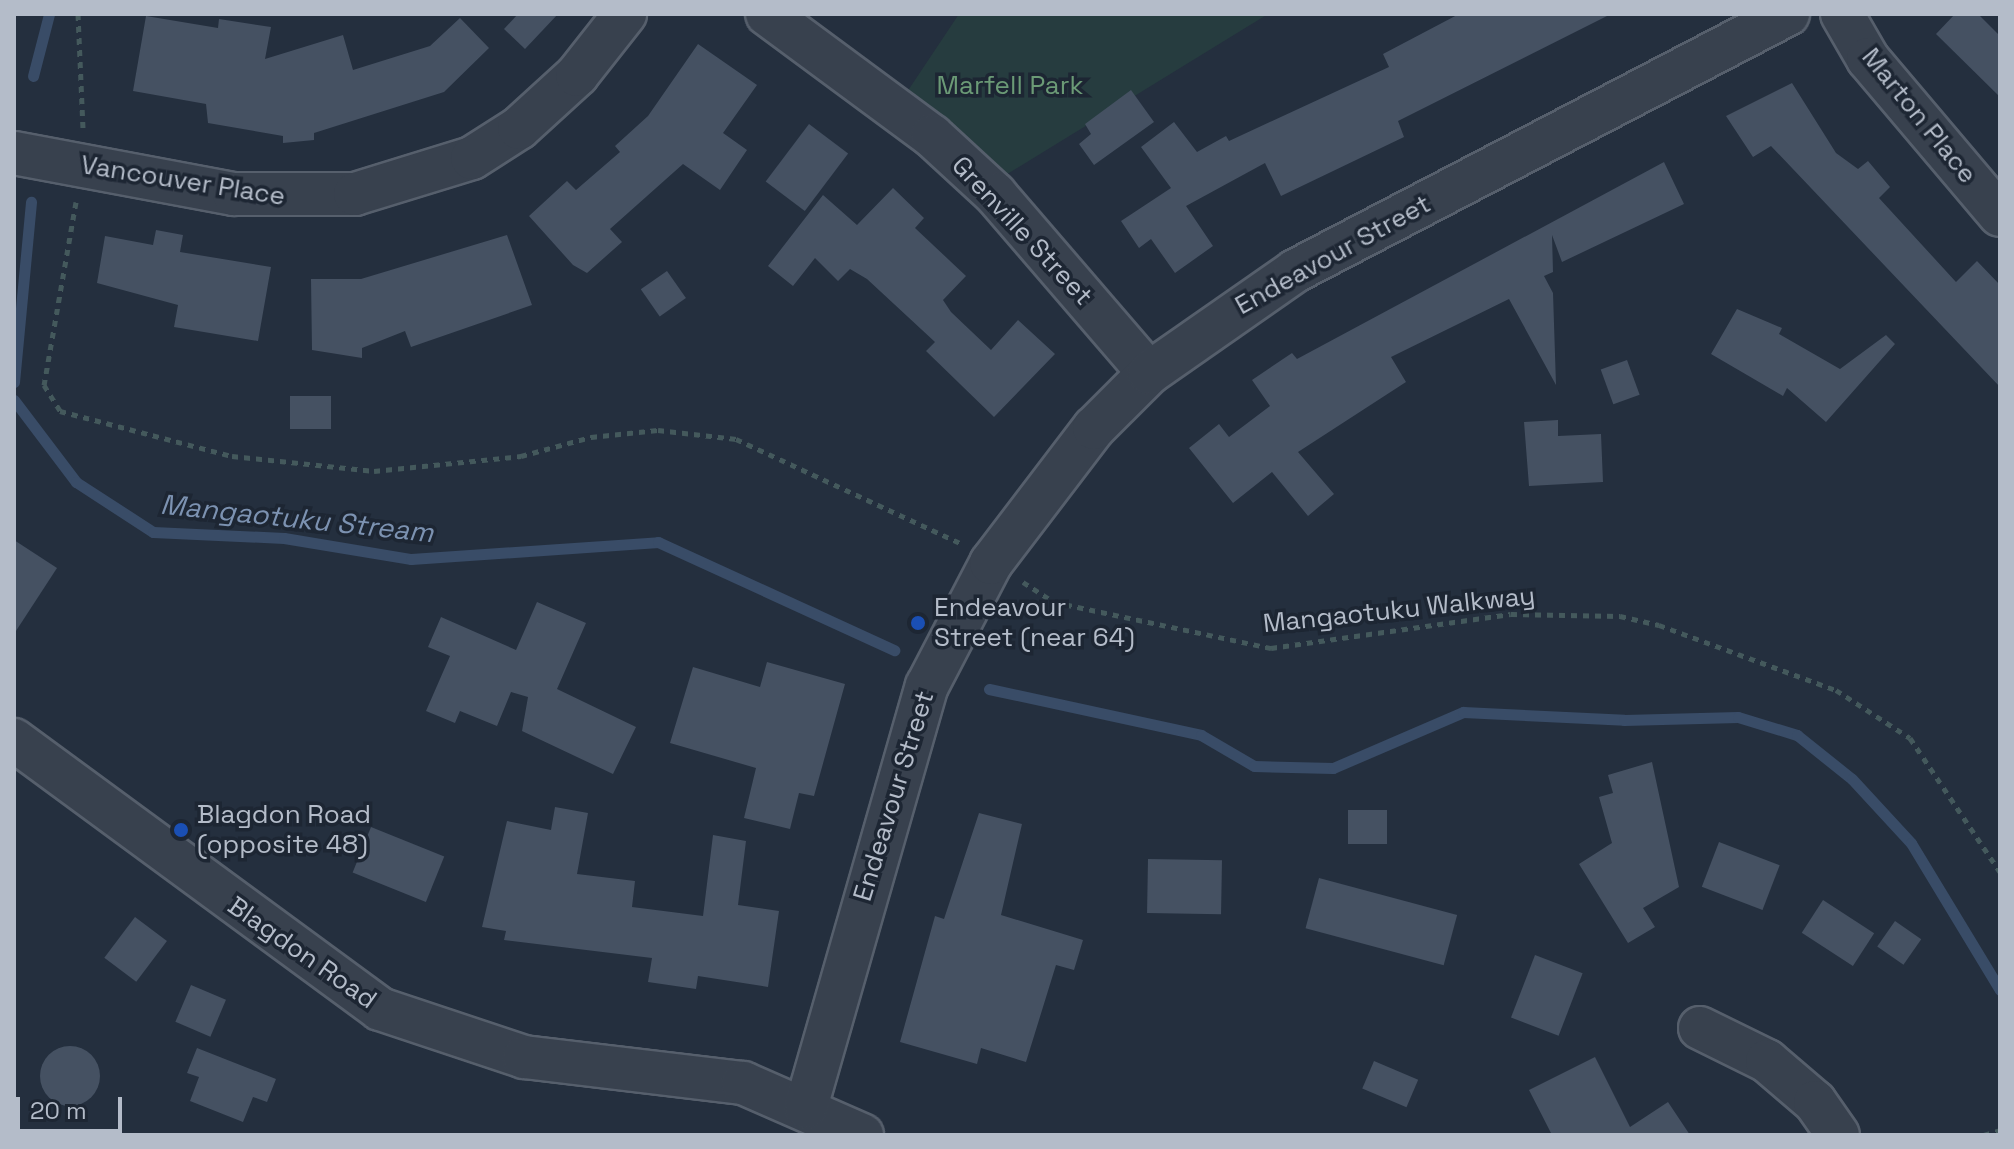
<!DOCTYPE html>
<html>
<head>
<meta charset="utf-8">
<style>
  body { margin:0 }
  #map { position:relative; width:2014px; height:1149px; overflow:hidden; background:#242f3e; font-family:"Space Grotesk",sans-serif }
  div>[style] { position:absolute }
  .green>* { inset:0; background:#263c3f }
  .stream>* { height:11px; margin:-5.5px; padding:0 5.5px; transform-origin:5.5px; border-radius:5.5px; background:#394c67 }
  .building>* { inset:0; background:#455162; transform-origin:0 0 }
  .round { border-radius:50% }
  .path>* { height:5px; margin-top:-2.5px; transform-origin:0; background:repeating-linear-gradient(90deg,#44595c 0 6px,transparent 0 12px) }
  .roads { filter:drop-shadow(2px 0 #565f6c) drop-shadow(-2px 0 #565f6c) drop-shadow(0 2px #565f6c) drop-shadow(0 -2px #565f6c) }
  .street>* { height:42px; margin:-21px; padding:0 21px; transform-origin:21px; border-radius:21px; background:#38414e }
  .dots>* { width:22px; height:22px; translate:-50% -50%; box-sizing:border-box; border:4px solid #1d2633; border-radius:50% }
  span { translate:-50% -50%; white-space:nowrap; text-align:center; line-height:1.15; -webkit-text-stroke:7px #1d2633; paint-order:stroke }
  .park-label { font-size:26px; color:#6b9a76 }
  .street-label { font-size:26px; color:#b4bcc9 }
  .poi-label { font-size:26px; color:#b4bcc9 }
  .left { translate:0 -50%; text-align:left }
  .water-label { font-size:28px; color:#7c92b1; font-style:italic }
  .frame { position:absolute; inset:0; border:16px solid #b4bcc9; pointer-events:none }
  .scale { position:absolute; left:16px; top:1097px; width:106px; height:36px; box-sizing:border-box; border:4px solid #b4bcc9; border-top:0; padding-left:10px; font-size:24px; line-height:28px; white-space:nowrap; color:#b4bcc9; -webkit-text-stroke:6px #1d2633; paint-order:stroke }
</style>
</head>
<body>
<div id="map">
  <div class="green">
    <div style="clip-path:polygon(959px 14px,1268px 14px,1004px 176px,905px 95px)"></div>
  </div>
  <div class="stream">
    <div style="left:33px;top:76px;width:64px;rotate:-75.5deg"></div>
    <div style="left:14px;top:382px;width:181px;rotate:-84.6deg"></div>
    <div style="left:14px;top:400px;width:103px;rotate:52.9deg"></div>
    <div style="left:76px;top:482px;width:92px;rotate:33deg"></div>
    <div style="left:153px;top:532px;width:131px;rotate:2.6deg"></div>
    <div style="left:284px;top:538px;width:129px;rotate:9.4deg"></div>
    <div style="left:411px;top:559px;width:248px;rotate:-3.9deg"></div>
    <div style="left:658px;top:542px;width:260px;rotate:24.6deg"></div>
    <div style="left:989px;top:689px;width:217px;rotate:12.2deg"></div>
    <div style="left:1201px;top:735px;width:61px;rotate:30.3deg"></div>
    <div style="left:1254px;top:766px;width:79px;rotate:1.5deg"></div>
    <div style="left:1333px;top:768px;width:142px;rotate:-23.3deg"></div>
    <div style="left:1463px;top:712px;width:161px;rotate:2.8deg"></div>
    <div style="left:1624px;top:720px;width:114px;rotate:-1.5deg"></div>
    <div style="left:1738px;top:717px;width:62px;rotate:17deg"></div>
    <div style="left:1797px;top:735px;width:70px;rotate:38.7deg"></div>
    <div style="left:1852px;top:779px;width:87px;rotate:47.3deg"></div>
    <div style="left:1911px;top:843px;width:172px;rotate:58.8deg"></div>
  </div>
  <div class="building">
    <div style="clip-path:polygon(518px 14px,558px 14px,525px 49px,504px 29px)"></div>
    <div style="clip-path:polygon(1459px 14px,1611px 14px,1398px 121px,1404px 137px,1281px 196px,1265px 163px,1186px 206px,1213px 246px,1175px 273px,1151px 239px,1139px 248px,1121px 221px,1171px 188px,1141px 147px,1174px 122px,1197px 152px,1226px 136px,1229px 141px,1389px 67px,1383px 54px)"></div>
    <div style="clip-path:polygon(1955px 14px,1978px 14px,2000px 36px,2000px 97px,1936px 34px)"></div>
    <div style="clip-path:polygon(146px 16px,218px 28px,219px 19px,271px 27px,265px 59px,343px 35px,353px 70px,430px 46px,460px 18px,489px 48px,444px 92px,314px 133px,314px 140px,283px 143px,283px 136px,208px 123px,206px 104px,133px 91px)"></div>
    <div style="clip-path:polygon(698px 44px,757px 85px,723px 133px,747px 150px,720px 190px,683px 164px,610px 229px,622px 242px,587px 273px,573px 265px,529px 216px,567px 181px,576px 190px,620px 152px,615px 146px,648px 116px)"></div>
    <div style="clip-path:polygon(1792px 83px,1836px 153px,1858px 169px,1868px 161px,1890px 187px,1879px 198px,1956px 282px,1977px 261px,2000px 285px,2000px 387px,1771px 146px,1753px 157px,1726px 116px)"></div>
    <div style="clip-path:polygon(1131px 90px,1154px 122px,1094px 165px,1079px 144px,1091px 134px,1085px 124px)"></div>
    <div style="left:809px;top:124px;width:49px;height:72px;rotate:37deg"></div>
    <div style="clip-path:polygon(1664px 162px,1684px 204px,1562px 262px,1552px 235px,1553px 272px,1544px 276px,1553px 293px,1556px 385px,1509px 299px,1391px 357px,1406px 382px,1298px 452px,1334px 494px,1308px 516px,1272px 472px,1233px 503px,1189px 448px,1219px 424px,1229px 437px,1270px 406px,1252px 380px,1292px 353px,1297px 359px)"></div>
    <div style="clip-path:polygon(893px 188px,924px 218px,915px 228px,966px 276px,943px 300px,951px 312px,991px 350px,1018px 320px,1055px 354px,994px 417px,926px 351px,935px 342px,867px 279px,850px 269px,838px 281px,815px 258px,793px 286px,768px 266px,823px 195px,857px 225px)"></div>
    <div style="clip-path:polygon(156px 230px,183px 235px,180px 252px,271px 267px,258px 341px,174px 327px,178px 305px,97px 283px,105px 236px,153px 245px)"></div>
    <div style="clip-path:polygon(507px 235px,532px 305px,411px 347px,405px 331px,362px 348px,362px 358px,312px 350px,311px 279px,361px 279px)"></div>
    <div style="left:667px;top:271px;width:33px;height:32px;rotate:55deg"></div>
    <div style="clip-path:polygon(1737px 309px,1782px 328px,1779px 334px,1840px 369px,1886px 335px,1895px 344px,1826px 422px,1787px 388px,1783px 396px,1711px 354px)"></div>
    <div style="left:1627px;top:360px;width:37px;height:28px;rotate:70deg"></div>
    <div style="left:290px;top:396px;width:41px;height:33px"></div>
    <div style="clip-path:polygon(1558px 420px,1558px 436px,1601px 434px,1603px 482px,1529px 486px,1524px 422px)"></div>
    <div style="clip-path:polygon(14px 540px,57px 568px,14px 634px)"></div>
    <div style="clip-path:polygon(537px 602px,586px 623px,557px 689px,636px 727px,613px 774px,522px 731px,528px 697px,511px 692px,497px 726px,460px 711px,455px 723px,426px 711px,450px 656px,428px 647px,441px 617px,516px 650px)"></div>
    <div style="clip-path:polygon(767px 662px,845px 684px,814px 796px,799px 793px,790px 829px,744px 818px,756px 768px,670px 743px,693px 667px,760px 687px)"></div>
    <div style="clip-path:polygon(1652px 762px,1679px 887px,1643px 908px,1655px 927px,1628px 943px,1579px 864px,1612px 843px,1599px 797px,1613px 793px,1608px 775px)"></div>
    <div style="clip-path:polygon(555px 807px,588px 813px,577px 874px,635px 881px,632px 907px,703px 916px,713px 835px,746px 841px,738px 905px,779px 911px,768px 987px,698px 976px,696px 989px,648px 982px,652px 958px,504px 940px,506px 931px,482px 927px,507px 821px,551px 830px)"></div>
    <div style="left:1348px;top:810px;width:39px;height:34px"></div>
    <div style="clip-path:polygon(979px 813px,1022px 824px,1001px 915px,1083px 940px,1074px 970px,1056px 965px,1026px 1062px,981px 1048px,977px 1064px,900px 1042px,935px 916px,944px 919px)"></div>
    <div style="left:371px;top:827px;width:79px;height:49px;rotate:22deg"></div>
    <div style="left:1719px;top:842px;width:65px;height:48px;rotate:21deg"></div>
    <div style="left:1148px;top:859px;width:74px;height:54px;rotate:1deg"></div>
    <div style="left:1319px;top:878px;width:143px;height:52px;rotate:15deg"></div>
    <div style="left:1823px;top:900px;width:61px;height:39px;rotate:33deg"></div>
    <div style="left:135px;top:917px;width:40px;height:51px;rotate:37deg"></div>
    <div style="left:1895px;top:921px;width:32px;height:31px;rotate:35deg"></div>
    <div style="left:1535px;top:955px;width:51px;height:67px;rotate:21deg"></div>
    <div style="left:191px;top:985px;width:38px;height:40px;rotate:23deg"></div>
    <div class="round" style="left:40px;top:1046px;width:60px;height:60px"></div>
    <div style="clip-path:polygon(197px 1048px,276px 1079px,267px 1102px,253px 1097px,243px 1122px,190px 1101px,199px 1077px,187px 1073px)"></div>
    <div style="clip-path:polygon(1595px 1057px,1630px 1127px,1668px 1102px,1690px 1135px,1552px 1135px,1529px 1090px)"></div>
    <div style="left:1374px;top:1061px;width:48px;height:30px;rotate:23deg"></div>
  </div>
  <div class="path">
    <div style="left:78px;top:14px;width:115px;rotate:87.5deg"></div>
    <div style="left:76px;top:202px;width:186px;rotate:99.9deg"></div>
    <div style="left:44px;top:385px;width:31px;rotate:58deg"></div>
    <div style="left:60px;top:411px;width:178px;rotate:14.7deg"></div>
    <div style="left:232px;top:456px;width:143px;rotate:6deg"></div>
    <div style="left:374px;top:471px;width:148px;rotate:-5.8deg"></div>
    <div style="left:521px;top:456px;width:73px;rotate:-15.2deg"></div>
    <div style="left:591px;top:437px;width:67px;rotate:-6deg"></div>
    <div style="left:658px;top:430px;width:79px;rotate:6.6deg"></div>
    <div style="left:736px;top:439px;width:247px;rotate:24.9deg"></div>
    <div style="left:1023px;top:582px;width:37px;rotate:33deg"></div>
    <div style="left:1054px;top:602px;width:222px;rotate:12deg"></div>
    <div style="left:1271px;top:648px;width:242px;rotate:-8.1deg"></div>
    <div style="left:1511px;top:614px;width:109px;rotate:1.1deg"></div>
    <div style="left:1620px;top:616px;width:40px;rotate:13deg"></div>
    <div style="left:1659px;top:625px;width:189px;rotate:20.2deg"></div>
    <div style="left:1836px;top:690px;width:88px;rotate:33deg"></div>
    <div style="left:1910px;top:738px;width:161px;rotate:56.1deg"></div>
    <div style="left:1984px;top:1135px;width:17px;rotate:-17deg"></div>
  </div>
  <div class="roads">
    <div class="street">
      <div style="left:767px;top:14px;width:205px;rotate:36.5deg"></div>
      <div style="left:932px;top:136px;width:86px;rotate:42.6deg"></div>
      <div style="left:995px;top:194px;width:236px;rotate:49.3deg"></div>
      <div style="left:1842px;top:14px;width:52px;rotate:60deg"></div>
      <div style="left:1868px;top:59px;width:204px;rotate:49.8deg"></div>
      <div style="left:14px;top:153px;width:224px;rotate:10.6deg"></div>
      <div style="left:234px;top:194px;width:121px"></div>
      <div style="left:355px;top:194px;width:122px;rotate:-17.1deg"></div>
      <div style="left:472px;top:158px;width:56px;rotate:-32.6deg"></div>
      <div style="left:519px;top:128px;width:79px;rotate:-42.4deg"></div>
      <div style="left:577px;top:75px;width:78px;rotate:-51.8deg"></div>
      <div style="left:14px;top:740px;width:454px;rotate:36.3deg"></div>
      <div style="left:380px;top:1009px;width:152px;rotate:18.4deg"></div>
      <div style="left:524px;top:1057px;width:221px;rotate:6.8deg"></div>
      <div style="left:743px;top:1083px;width:130px;rotate:23.6deg"></div>
      <div style="left:1700px;top:1028px;width:75px;rotate:26.2deg"></div>
      <div style="left:1767px;top:1061px;width:63px;rotate:40.5deg"></div>
      <div style="left:1815px;top:1102px;width:40px;rotate:55.1deg"></div>
      <div style="left:806px;top:1107px;width:438px;rotate:-74deg"></div>
      <div style="left:927px;top:686px;width:139px;rotate:-62.5deg"></div>
      <div style="left:991px;top:563px;width:170px;rotate:-52.7deg"></div>
      <div style="left:1094px;top:428px;width:78px;rotate:-45deg"></div>
      <div style="left:1149px;top:373px;width:178px;rotate:-34.9deg"></div>
      <div style="left:1295px;top:271px;width:556px;rotate:-27.53deg"></div>
    </div>
  </div>
  <div class="dots">
    <div style="left:918px;top:623px;background:#1a4fb4"></div>
    <div style="left:181px;top:830px;background:#1a4fb4"></div>
  </div>
  <div class="park-label">
    <span style="left:1010px;top:86px">Marfell Park</span>
  </div>
  <div class="street-label">
    <span style="left:1919px;top:116px;rotate:51deg">Marton Place</span>
    <span style="left:183px;top:181px;rotate:9deg">Vancouver Place</span>
    <span style="left:1022px;top:231px;rotate:47deg">Grenville Street</span>
    <span style="left:1333px;top:255px;rotate:-29deg">Endeavour Street</span>
    <span style="left:1399px;top:610px;rotate:-6deg">Mangaotuku Walkway</span>
    <span style="left:894px;top:796px;rotate:-73deg">Endeavour Street</span>
    <span style="left:302px;top:953px;rotate:35deg">Blagdon Road</span>
  </div>
  <div class="poi-label">
    <span class="left" style="left:934px;top:623px">Endeavour<br>Street (near 64)</span>
    <span class="left" style="left:197px;top:830px">Blagdon Road<br>(opposite 48)</span>
  </div>
  <div class="water-label">
    <span style="left:297px;top:518px;rotate:6deg">Mangaotuku Stream</span>
  </div>
  <div class="frame"></div>
  <div class="scale">20 m</div>
</div>
</body>
</html>
